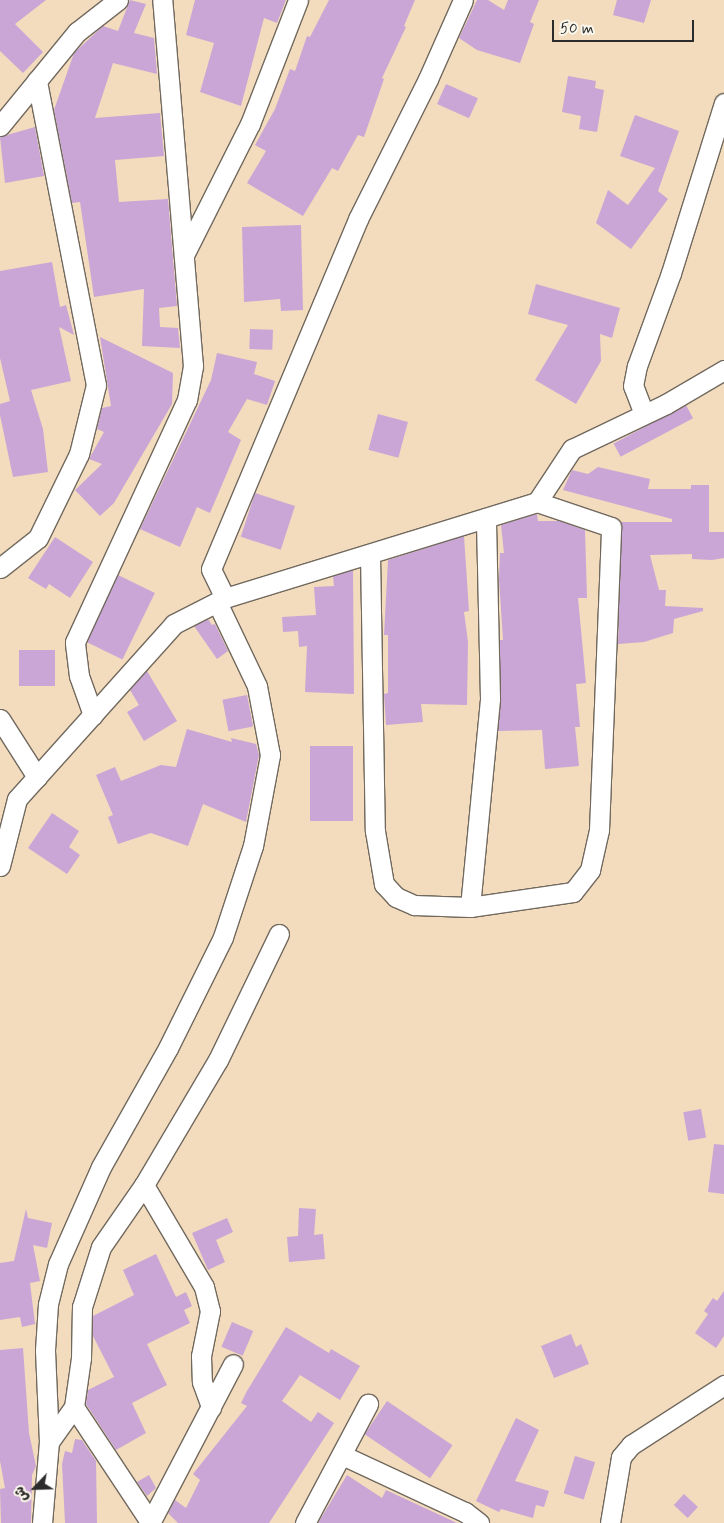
<!DOCTYPE html>
<html>
<head>
<meta charset="utf-8">
<style>
  body { margin:0 }
  #map { position:relative; width:724px; height:1523px; overflow:hidden; background:#f3dbbd; font-family:Mynerve,"Playpen Sans Arabic",sans-serif }
  div>[style] { position:absolute }
  .building>* { inset:0; background:#c9a6d6; transform-origin:0 0 }
  .roads { filter:drop-shadow(1px 0 #71695e) drop-shadow(-1px 0 #71695e) drop-shadow(0 1px #71695e) drop-shadow(0 -1px #71695e) }
  .minor>* { height:19px; margin:-9.5px; padding:0 9.5px; transform-origin:9.5px; border-radius:9.5px; background:#fff }
  span { translate:-50% -50%; white-space:nowrap; text-align:center; line-height:1.15; -webkit-text-stroke:4px #fbf7ec; paint-order:stroke }
  .north { position:absolute; left:10px; top:1463px; width:50px; height:50px; -webkit-text-stroke:4px #fbf7ec; paint-order:stroke; rotate:246deg; font-size:14px; font-weight:700; line-height:20px; text-align:center; color:#2b2b2b }
  .north::after { content:''; display:block; margin:auto; width:18px; height:22px; background:#2b2b2b; clip-path:polygon(50% 0,100% 100%,50% 72%,0 100%) }
  .scale { position:absolute; left:552px; top:20px; width:142px; height:22px; box-sizing:border-box; border:2px solid #2b2b2b; border-top:0; padding-left:6px; font-size:15px; line-height:18px; white-space:nowrap; color:#2b2b2b; -webkit-text-stroke:4px #fbf7ec; paint-order:stroke }
</style>
</head>
<body>
<div id="map">
  <div class="building">
    <div style="clip-path:polygon(0 0,46px 0,15px 24px,43px 52px,23px 73px,0 51px)"></div>
    <div style="clip-path:polygon(130px 0,146px 4px,134px 33px,154px 38px,157px 74px,113px 63px,95px 118px,160px 113px,164px 156px,115px 160px,119px 202px,168px 199px,177px 306px,159px 308px,160px 327px,178px 328px,180px 348px,142px 346px,144px 289px,94px 297px,80px 202px,72px 203px,54px 110px,74px 53px,103px 26px,118px 31px)"></div>
    <div style="clip-path:polygon(195px 0,286px 0,277px 23px,264px 18px,241px 106px,200px 92px,214px 43px,186px 35px)"></div>
    <div style="clip-path:polygon(329px 0,415px 0,404px 26px,406px 27px,382px 78px,384px 79px,364px 137px,358px 135px,338px 171px,332px 168px,303px 216px,247px 183px,266px 151px,255px 145px,275px 109px,290px 69px,295px 71px,307px 36px,310px 37px)"></div>
    <div style="clip-path:polygon(477px 0,488px 0,504px 10px,508px 0,539px 0,530px 22px,534px 24px,520px 63px,477px 50px,459px 38px)"></div>
    <div style="clip-path:polygon(617px 0,651px 0,644px 23px,613px 15px)"></div>
    <div style="clip-path:polygon(568px 76px,596px 81px,595px 88px,604px 90px,597px 132px,579px 129px,581px 116px,562px 112px)"></div>
    <div style="left:446px;top:84px;width:35px;height:22px;rotate:24deg"></div>
    <div style="clip-path:polygon(635px 115px,679px 131px,658px 191px,668px 199px,631px 249px,596px 223px,608px 190px,628px 205px,655px 168px,620px 156px)"></div>
    <div style="clip-path:polygon(35px 127px,44px 176px,5px 183px,0 137px)"></div>
    <div style="clip-path:polygon(301px 225px,303px 310px,281px 311px,280px 299px,244px 302px,242px 227px)"></div>
    <div style="clip-path:polygon(52px 262px,60px 307px,66px 305px,74px 335px,59px 327px,71px 381px,31px 390px,43px 429px,48px 472px,13px 477px,0 415px,0 404px,10px 401px,0 358px,0 271px)"></div>
    <div style="clip-path:polygon(536px 284px,620px 308px,612px 338px,600px 334px,601px 361px,576px 404px,535px 380px,568px 325px,528px 314px)"></div>
    <div style="left:250px;top:329px;width:23px;height:20px;rotate:2deg"></div>
    <div style="clip-path:polygon(100px 337px,173px 373px,172px 404px,114px 503px,100px 516px,75px 490px,102px 464px,89px 459px,104px 432px,97px 429px,102px 408px,111px 406px)"></div>
    <div style="clip-path:polygon(217px 353px,257px 362px,254px 374px,275px 381px,267px 405px,247px 399px,228px 432px,241px 440px,210px 513px,197px 507px,180px 547px,140px 529px,211px 380px)"></div>
    <div style="left:686px;top:405px;width:15px;height:82px;rotate:62deg"></div>
    <div style="left:378px;top:414px;width:31px;height:37px;rotate:15deg"></div>
    <div style="clip-path:polygon(598px 467px,650px 479px,648px 489px,691px 489px,691px 485px,709px 485px,709px 532px,724px 532px,724px 558px,712px 560px,692px 559px,692px 554px,650px 555px,659px 590px,666px 590px,665px 606px,703px 608px,703px 611px,674px 619px,673px 633px,644px 642px,618px 644px,621px 522px,672px 522px,672px 519px,563px 490px,572px 470px,588px 474px)"></div>
    <div style="left:255px;top:493px;width:42px;height:46px;rotate:18deg"></div>
    <div style="clip-path:polygon(537px 514px,538px 521px,559px 521px,585px 530px,587px 598px,578px 598px,586px 683px,576px 684px,580px 727px,575px 727px,579px 766px,545px 769px,542px 730px,498px 731px,500px 640px,503px 640px,499px 579px,500px 553px,504px 553px,501px 525px)"></div>
    <div style="clip-path:polygon(464px 536px,469px 611px,464px 612px,468px 642px,467px 705px,421px 704px,423px 722px,386px 725px,384px 694px,388px 693px,388px 635px,384px 635px,388px 560px)"></div>
    <div style="clip-path:polygon(55px 537px,93px 562px,70px 598px,49px 584px,46px 589px,28px 578px)"></div>
    <div style="clip-path:polygon(353px 570px,354px 694px,305px 692px,307px 646px,299px 647px,298px 631px,283px 632px,282px 617px,316px 615px,314px 587px,334px 586px,333px 576px)"></div>
    <div style="left:118px;top:575px;width:41px;height:74px;rotate:26deg"></div>
    <div style="clip-path:polygon(208px 619px,212px 625px,215px 624px,228px 651px,217px 659px,194px 626px)"></div>
    <div style="left:19px;top:650px;width:36px;height:36px"></div>
    <div style="clip-path:polygon(147px 671px,177px 721px,144px 741px,127px 712px,139px 705px,130px 690px)"></div>
    <div style="left:247px;top:695px;width:32px;height:25px;rotate:79deg"></div>
    <div style="clip-path:polygon(187px 729px,232px 742px,231px 738px,256px 744px,259px 755px,246px 822px,203px 804px,188px 846px,151px 833px,118px 844px,108px 817px,113px 815px,96px 775px,115px 767px,121px 781px,161px 765px,176px 767px)"></div>
    <div style="left:310px;top:746px;width:43px;height:75px"></div>
    <div style="clip-path:polygon(52px 813px,79px 831px,69px 847px,80px 855px,67px 874px,28px 848px)"></div>
    <div style="left:701px;top:1109px;width:29px;height:18px;rotate:80deg"></div>
    <div style="clip-path:polygon(714px 1144px,724px 1145px,724px 1194px,708px 1192px)"></div>
    <div style="clip-path:polygon(299px 1208px,316px 1209px,314px 1235px,323px 1234px,325px 1259px,289px 1262px,287px 1237px,298px 1236px)"></div>
    <div style="clip-path:polygon(26px 1209px,28px 1218px,52px 1223px,47px 1248px,33px 1245px,40px 1281px,30px 1283px,35px 1324px,22px 1327px,20px 1317px,0 1320px,0 1263px,14px 1261px)"></div>
    <div style="clip-path:polygon(227px 1218px,233px 1232px,216px 1240px,225px 1262px,208px 1270px,192px 1233px)"></div>
    <div style="clip-path:polygon(156px 1254px,176px 1297px,186px 1292px,192px 1306px,184px 1310px,190px 1323px,147px 1344px,167px 1385px,132px 1403px,146px 1433px,116px 1450px,86px 1404px,88px 1390px,114px 1377px,93px 1336px,93px 1316px,134px 1295px,123px 1270px)"></div>
    <div style="clip-path:polygon(724px 1291px,724px 1336px,716px 1348px,695px 1333px,708px 1314px,704px 1311px,713px 1298px,717px 1301px)"></div>
    <div style="left:232px;top:1322px;width:23px;height:27px;rotate:23deg"></div>
    <div style="clip-path:polygon(286px 1327px,329px 1353px,331px 1349px,360px 1366px,340px 1400px,300px 1375px,282px 1401px,311px 1422px,318px 1412px,334px 1423px,269px 1523px,178px 1523px,168px 1513px,175px 1500px,186px 1508px,200px 1480px,193px 1474px,247px 1406px,241px 1403px,247px 1391px)"></div>
    <div style="clip-path:polygon(571px 1334px,576px 1347px,581px 1344px,589px 1364px,554px 1378px,541px 1346px)"></div>
    <div style="clip-path:polygon(23px 1348px,29px 1433px,36px 1466px,32px 1475px,31px 1523px,1px 1523px,0 1489px,5px 1488px,0 1461px,0 1350px)"></div>
    <div style="left:387px;top:1401px;width:79px;height:40px;rotate:34deg"></div>
    <div style="clip-path:polygon(516px 1418px,539px 1430px,515px 1481px,549px 1491px,544px 1507px,536px 1505px,533px 1518px,501px 1509px,499px 1512px,476px 1501px)"></div>
    <div style="clip-path:polygon(75px 1439px,82px 1440px,96px 1461px,97px 1523px,65px 1523px,62px 1464px,65px 1451px,72px 1453px)"></div>
    <div style="left:575px;top:1456px;width:21px;height:39px;rotate:17deg"></div>
    <div style="clip-path:polygon(149px 1475px,156px 1488px,147px 1496px,137px 1482px)"></div>
    <div style="clip-path:polygon(347px 1475px,382px 1498px,386px 1490px,457px 1523px,318px 1523px)"></div>
    <div style="left:684px;top:1494px;width:19px;height:15px;rotate:43deg"></div>
  </div>
  <div class="roads">
    <div class="minor">
      <div style="left:0;top:126px;width:122px;rotate:-50.7deg"></div>
      <div style="left:77px;top:32px;width:52px;rotate:-38deg"></div>
      <div style="left:184px;top:255px;width:147px;rotate:-63.3deg"></div>
      <div style="left:250px;top:124px;width:133px;rotate:-68.8deg"></div>
      <div style="left:644px;top:414px;width:30px;rotate:-111deg"></div>
      <div style="left:633px;top:386px;width:20px;rotate:-79deg"></div>
      <div style="left:637px;top:366px;width:99px;rotate:-69.9deg"></div>
      <div style="left:671px;top:273px;width:178px;rotate:-72.7deg"></div>
      <div style="left:370px;top:554px;width:277px;rotate:89deg"></div>
      <div style="left:375px;top:831px;width:54px;rotate:80.4deg"></div>
      <div style="left:384px;top:884px;width:18px;rotate:47deg"></div>
      <div style="left:396px;top:897px;width:20px;rotate:24deg"></div>
      <div style="left:414px;top:905px;width:56px;rotate:2deg"></div>
      <div style="left:470px;top:907px;width:104px;rotate:-8.3deg"></div>
      <div style="left:573px;top:892px;width:28px;rotate:-52deg"></div>
      <div style="left:590px;top:870px;width:41px;rotate:-77.3deg"></div>
      <div style="left:599px;top:830px;width:303px;rotate:-87.7deg"></div>
      <div style="left:611px;top:527px;width:78px;rotate:-161.3deg"></div>
      <div style="left:0;top:568px;width:48px;rotate:-38.3deg"></div>
      <div style="left:38px;top:538px;width:93px;rotate:-64deg"></div>
      <div style="left:79px;top:454px;width:71px;rotate:-76.2deg"></div>
      <div style="left:96px;top:385px;width:310px;rotate:-101deg"></div>
      <div style="left:225px;top:598px;width:32px;rotate:-116deg"></div>
      <div style="left:211px;top:569px;width:380px;rotate:-67.2deg"></div>
      <div style="left:358px;top:219px;width:157px;rotate:-63.4deg"></div>
      <div style="left:428px;top:79px;width:86px;rotate:-66.1deg"></div>
      <div style="left:93px;top:715px;width:41px;rotate:-109.7deg"></div>
      <div style="left:79px;top:676px;width:34px;rotate:-97deg"></div>
      <div style="left:75px;top:642px;width:267px;rotate:-65.2deg"></div>
      <div style="left:187px;top:400px;width:35px;rotate:-80deg"></div>
      <div style="left:193px;top:366px;width:367px;rotate:-94.8deg"></div>
      <div style="left:0;top:719px;width:69px;rotate:57.5deg"></div>
      <div style="left:0;top:866px;width:69px;rotate:-75.8deg"></div>
      <div style="left:17px;top:799px;width:235px;rotate:-48.1deg"></div>
      <div style="left:174px;top:624px;width:57px;rotate:-27deg"></div>
      <div style="left:225px;top:598px;width:326px;rotate:-17.1deg"></div>
      <div style="left:537px;top:502px;width:64px;rotate:-56.6deg"></div>
      <div style="left:572px;top:449px;width:104px;rotate:-25.6deg"></div>
      <div style="left:666px;top:404px;width:67px;rotate:-30.4deg"></div>
      <div style="left:470px;top:907px;width:210px;rotate:-84.5deg"></div>
      <div style="left:490px;top:698px;width:180px;rotate:-91.3deg"></div>
      <div style="left:144px;top:1185px;width:118px;rotate:59.5deg"></div>
      <div style="left:204px;top:1287px;width:25px;rotate:76deg"></div>
      <div style="left:210px;top:1311px;width:46px;rotate:101.3deg"></div>
      <div style="left:201px;top:1356px;width:26px;rotate:88deg"></div>
      <div style="left:202px;top:1382px;width:27px;rotate:70deg"></div>
      <div style="left:74px;top:1407px;width:138px;rotate:56.5deg"></div>
      <div style="left:49px;top:1442px;width:43px;rotate:-54.5deg"></div>
      <div style="left:74px;top:1407px;width:49px;rotate:-81.9deg"></div>
      <div style="left:81px;top:1358px;width:51px;rotate:-88.9deg"></div>
      <div style="left:82px;top:1307px;width:63px;rotate:-72.4deg"></div>
      <div style="left:101px;top:1247px;width:75px;rotate:-55.3deg"></div>
      <div style="left:144px;top:1185px;width:145px;rotate:-59.4deg"></div>
      <div style="left:218px;top:1060px;width:140px;rotate:-64.2deg"></div>
      <div style="left:342px;top:1455px;width:136px;rotate:24.9deg"></div>
      <div style="left:465px;top:1512px;width:18px;rotate:38deg"></div>
      <div style="left:42px;top:1523px;width:81px;rotate:-85.1deg"></div>
      <div style="left:49px;top:1442px;width:92px;rotate:-92.5deg"></div>
      <div style="left:45px;top:1350px;width:46px;rotate:-86.3deg"></div>
      <div style="left:48px;top:1304px;width:41px;rotate:-76deg"></div>
      <div style="left:58px;top:1264px;width:106px;rotate:-66.1deg"></div>
      <div style="left:101px;top:1167px;width:137px;rotate:-60.6deg"></div>
      <div style="left:168px;top:1048px;width:124px;rotate:-63.6deg"></div>
      <div style="left:223px;top:937px;width:96px;rotate:-71.8deg"></div>
      <div style="left:253px;top:846px;width:93px;rotate:-79.4deg"></div>
      <div style="left:270px;top:755px;width:70px;rotate:-100.7deg"></div>
      <div style="left:257px;top:686px;width:93px;rotate:-115.5deg"></div>
      <div style="left:150px;top:1523px;width:179px;rotate:-62.4deg"></div>
      <div style="left:305px;top:1523px;width:135px;rotate:-62.1deg"></div>
      <div style="left:610px;top:1523px;width:67px;rotate:-80.5deg"></div>
      <div style="left:621px;top:1457px;width:16px;rotate:-50deg"></div>
      <div style="left:631px;top:1445px;width:111px;rotate:-32.8deg"></div>
    </div>
  </div>
  <div class="north">ش</div>
  <div class="scale">50 m</div>
</div>
</body>
</html>
